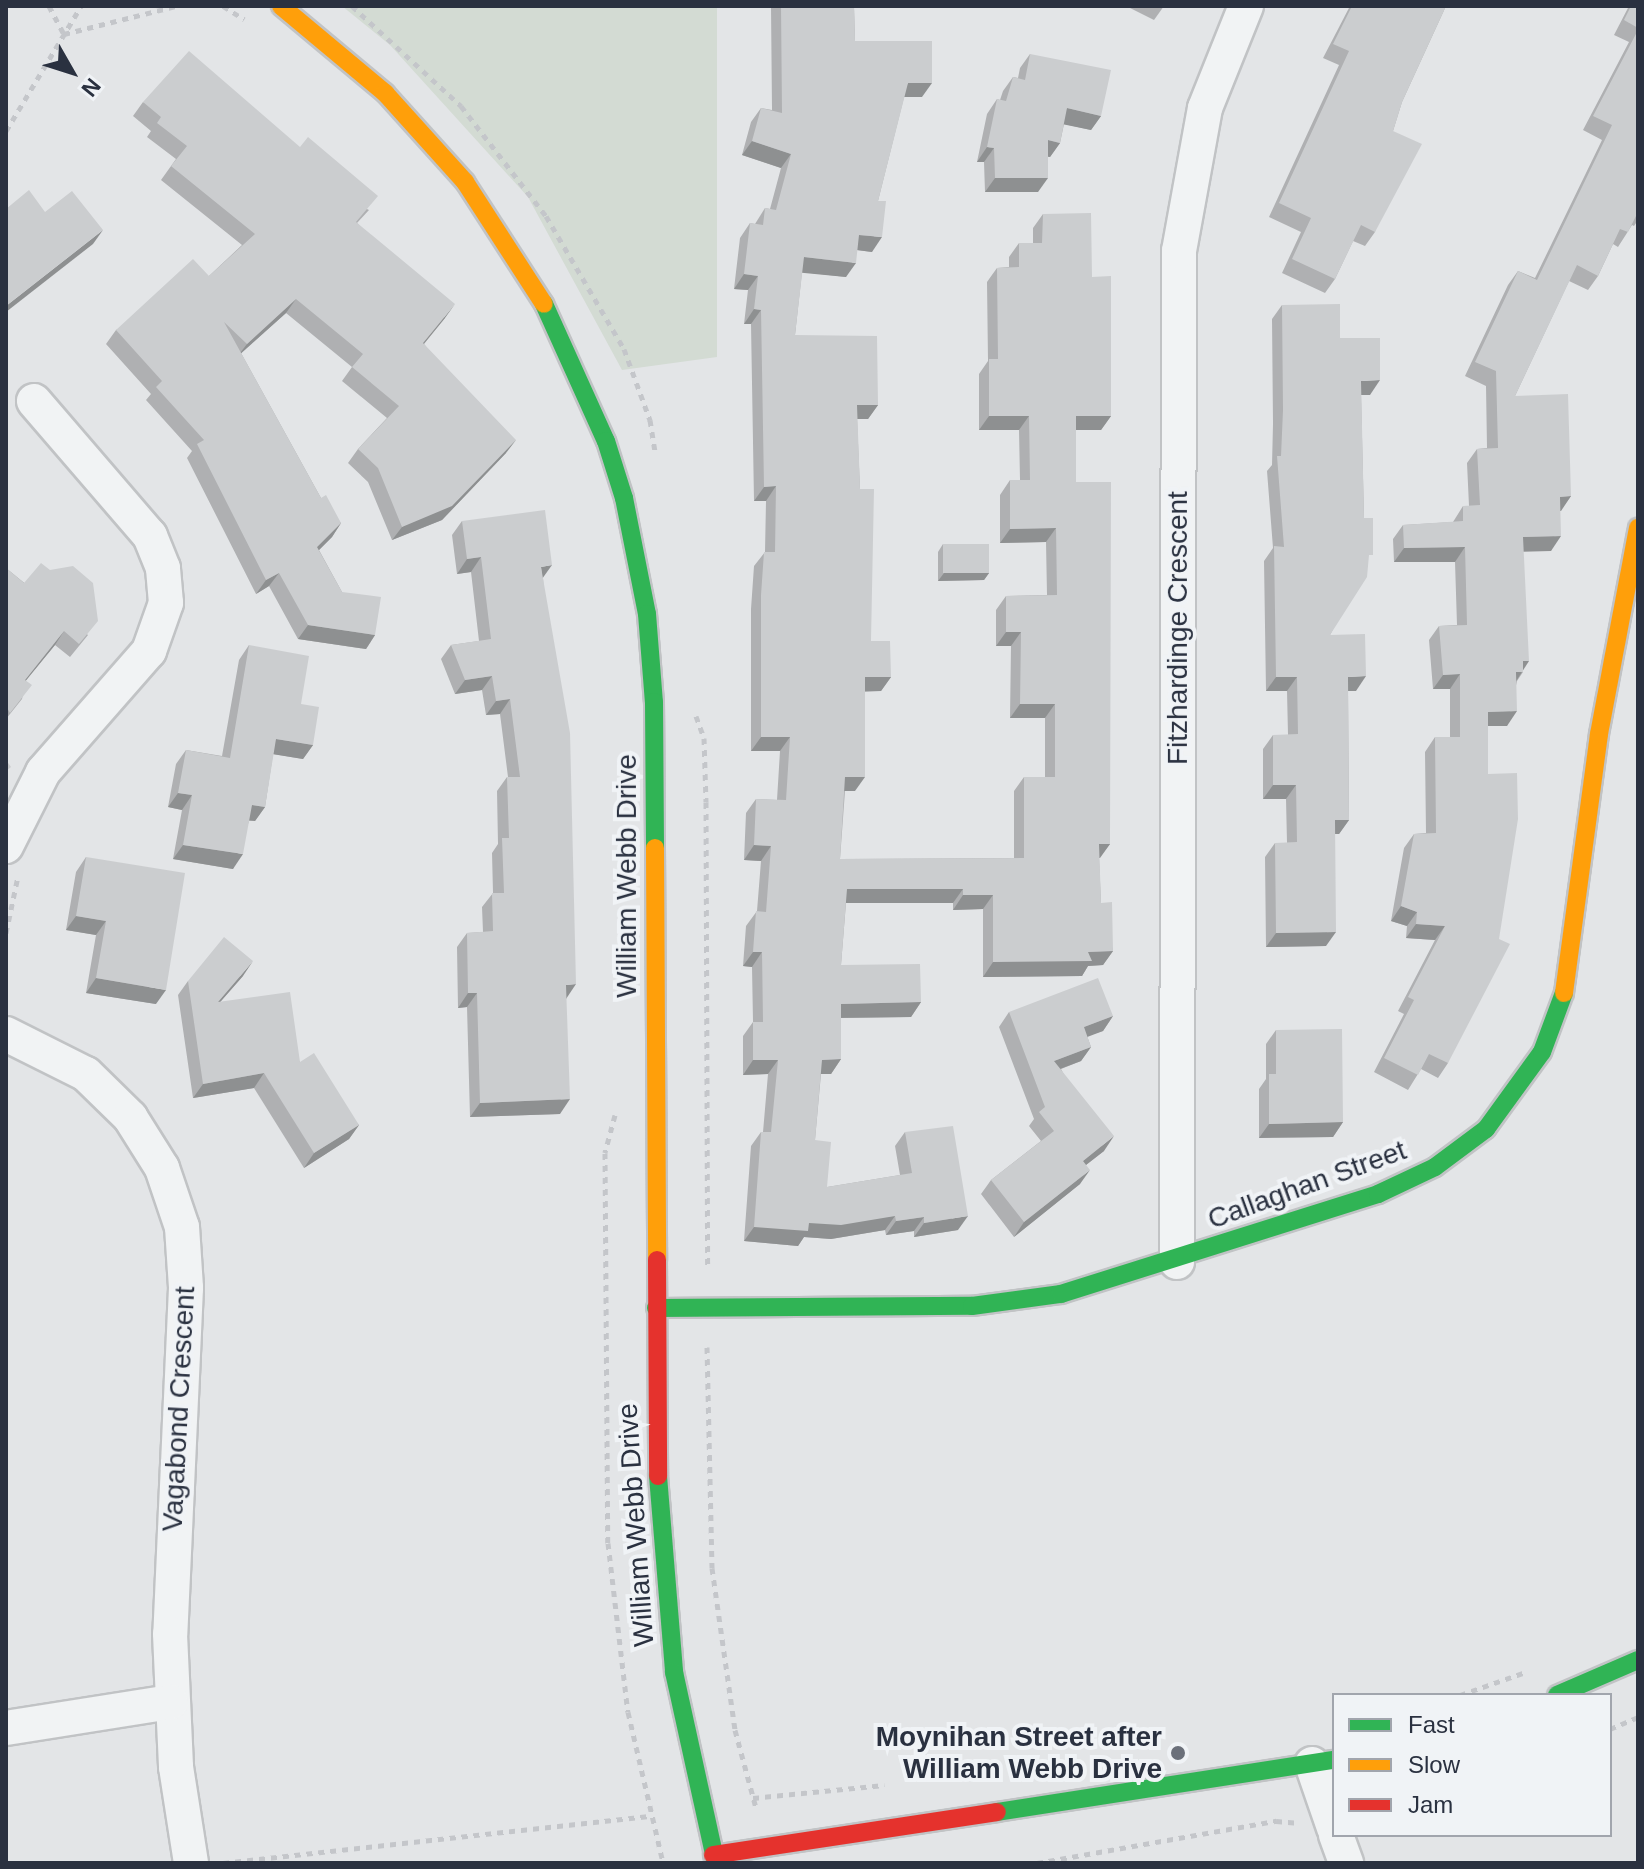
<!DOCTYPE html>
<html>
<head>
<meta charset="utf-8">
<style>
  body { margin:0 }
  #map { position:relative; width:1644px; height:1869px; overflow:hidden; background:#e3e5e7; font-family:Helvetica,sans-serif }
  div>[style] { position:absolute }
  .green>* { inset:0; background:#d3dbd3 }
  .path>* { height:5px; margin-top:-2.5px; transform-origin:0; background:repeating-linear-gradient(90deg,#c4c6ca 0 6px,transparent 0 12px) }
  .roads { filter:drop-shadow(2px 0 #c1c3c5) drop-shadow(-2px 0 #c1c3c5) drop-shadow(0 2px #c1c3c5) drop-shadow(0 -2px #c1c3c5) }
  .street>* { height:34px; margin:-17px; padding:0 17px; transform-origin:17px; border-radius:17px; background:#f1f3f4 }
  .fast>* { height:18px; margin:-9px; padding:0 9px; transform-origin:9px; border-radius:9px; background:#30b455 }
  .slow>* { height:18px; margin:-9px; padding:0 9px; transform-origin:9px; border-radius:9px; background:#ff9f0a }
  .jam>* { height:18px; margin:-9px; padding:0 9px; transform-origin:9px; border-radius:9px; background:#e5322d }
  .wall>* { inset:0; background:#afb0b2 }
  .shaded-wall>* { inset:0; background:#8e9091 }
  .building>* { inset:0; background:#cbcdcf; transform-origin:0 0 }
  .dots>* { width:22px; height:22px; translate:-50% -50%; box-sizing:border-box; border:4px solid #f0f3f6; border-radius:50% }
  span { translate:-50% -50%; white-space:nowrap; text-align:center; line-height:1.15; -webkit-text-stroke:8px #f0f3f6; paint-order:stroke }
  .street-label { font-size:28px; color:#2a3140 }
  .poi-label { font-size:28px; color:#2a3140; font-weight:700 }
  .right { translate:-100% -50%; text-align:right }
  .frame { position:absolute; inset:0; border:8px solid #2a3140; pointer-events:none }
  .legend { position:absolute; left:1332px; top:1693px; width:280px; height:144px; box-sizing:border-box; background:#f0f3f6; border:2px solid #a1a5ad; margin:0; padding:10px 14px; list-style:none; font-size:24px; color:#2a3140 }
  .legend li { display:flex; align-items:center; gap:16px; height:40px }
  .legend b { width:40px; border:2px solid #a1a5ad }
  .north { position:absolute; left:32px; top:32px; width:80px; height:80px; -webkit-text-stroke:6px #f0f3f6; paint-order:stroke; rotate:129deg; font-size:22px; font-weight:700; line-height:32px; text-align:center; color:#2a3140 }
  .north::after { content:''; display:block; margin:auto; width:28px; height:36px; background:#2a3140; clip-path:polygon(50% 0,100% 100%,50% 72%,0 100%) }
</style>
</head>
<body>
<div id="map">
  <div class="green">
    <div style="clip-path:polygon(342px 6px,717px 6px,717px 357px,622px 370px,528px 197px,390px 45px)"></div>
  </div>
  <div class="path">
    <div style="left:49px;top:6px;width:32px;rotate:62deg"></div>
    <div style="left:64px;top:34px;width:115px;rotate:-14deg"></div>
    <div style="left:223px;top:6px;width:25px;rotate:32deg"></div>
    <div style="left:352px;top:6px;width:148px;rotate:42.5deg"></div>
    <div style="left:461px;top:106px;width:139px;rotate:52.3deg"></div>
    <div style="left:546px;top:216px;width:154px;rotate:59.6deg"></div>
    <div style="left:624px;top:349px;width:76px;rotate:69.9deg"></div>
    <div style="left:650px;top:420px;width:33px;rotate:81deg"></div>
    <div style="left:6px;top:131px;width:146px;rotate:-59deg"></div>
    <div style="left:696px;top:716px;width:23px;rotate:70deg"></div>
    <div style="left:704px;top:738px;width:64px;rotate:88.2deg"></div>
    <div style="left:706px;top:802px;width:467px;rotate:89.8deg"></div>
    <div style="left:6px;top:933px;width:58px;rotate:-78.1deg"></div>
    <div style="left:615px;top:1115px;width:39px;rotate:105deg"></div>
    <div style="left:605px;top:1153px;width:390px;rotate:89.6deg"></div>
    <div style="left:608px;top:1543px;width:170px;rotate:83.3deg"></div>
    <div style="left:628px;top:1712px;width:155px;rotate:76.9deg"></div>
    <div style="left:707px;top:1347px;width:221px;rotate:88.7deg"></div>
    <div style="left:712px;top:1568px;width:164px;rotate:81.9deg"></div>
    <div style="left:735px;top:1730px;width:81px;rotate:74.9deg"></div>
    <div style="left:1460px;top:1695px;width:67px;rotate:-19.2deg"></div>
    <div style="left:1610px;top:1729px;width:30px;rotate:-23deg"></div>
    <div style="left:753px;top:1798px;width:132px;rotate:-5.7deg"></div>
    <div style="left:223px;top:1863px;width:431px;rotate:-6.3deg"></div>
    <div style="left:1037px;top:1863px;width:243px;rotate:-10deg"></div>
    <div style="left:1276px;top:1821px;width:21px;rotate:5deg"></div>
  </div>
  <div class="roads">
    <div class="street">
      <div style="left:6px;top:846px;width:83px;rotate:-63.4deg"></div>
      <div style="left:43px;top:772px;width:161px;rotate:-48.8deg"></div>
      <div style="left:149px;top:651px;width:51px;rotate:-70.5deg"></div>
      <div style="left:166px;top:603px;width:35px;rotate:-95deg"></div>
      <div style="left:163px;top:568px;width:35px;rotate:-112deg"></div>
      <div style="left:150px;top:536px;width:178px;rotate:-130.7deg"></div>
      <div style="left:6px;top:1034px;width:89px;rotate:26.6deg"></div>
      <div style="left:86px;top:1074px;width:62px;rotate:44.3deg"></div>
      <div style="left:130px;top:1117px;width:60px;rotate:57.9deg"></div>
      <div style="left:162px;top:1168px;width:62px;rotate:71.3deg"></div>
      <div style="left:182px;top:1227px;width:61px;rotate:86.2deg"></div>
      <div style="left:186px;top:1288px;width:346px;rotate:92.6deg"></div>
      <div style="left:170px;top:1634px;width:133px;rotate:87.4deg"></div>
      <div style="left:176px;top:1767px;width:97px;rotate:81.1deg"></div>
      <div style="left:1177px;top:1262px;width:1011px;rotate:-89.89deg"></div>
      <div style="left:1179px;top:251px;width:145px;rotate:-79.7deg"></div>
      <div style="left:1205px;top:108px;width:110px;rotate:-68.1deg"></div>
      <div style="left:6px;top:1728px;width:167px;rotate:-9deg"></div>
      <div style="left:1312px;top:1764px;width:68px;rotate:71deg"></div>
      <div style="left:1336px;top:1835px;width:30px;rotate:70deg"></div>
    </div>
    <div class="fast">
      <div style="left:544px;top:304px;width:150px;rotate:65.7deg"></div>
      <div style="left:606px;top:441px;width:60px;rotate:72.5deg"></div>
      <div style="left:624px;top:498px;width:118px;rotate:78.8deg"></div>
      <div style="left:647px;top:614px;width:88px;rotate:85.5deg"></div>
      <div style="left:654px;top:702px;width:146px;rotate:89.6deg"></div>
      <div style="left:656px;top:1308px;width:316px;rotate:-0.4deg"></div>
      <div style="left:972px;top:1306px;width:90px;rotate:-7.7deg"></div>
      <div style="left:1061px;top:1294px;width:332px;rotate:-17.5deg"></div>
      <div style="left:1378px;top:1194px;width:63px;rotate:-25.3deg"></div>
      <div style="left:1435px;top:1167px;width:64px;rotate:-36.7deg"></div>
      <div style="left:1486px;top:1129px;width:95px;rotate:-54deg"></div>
      <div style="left:1542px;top:1052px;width:63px;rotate:-69.6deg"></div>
      <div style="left:658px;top:1476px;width:197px;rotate:85.3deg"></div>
      <div style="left:674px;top:1672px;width:196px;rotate:77.6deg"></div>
      <div style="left:1557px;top:1695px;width:88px;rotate:-23.4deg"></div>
      <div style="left:997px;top:1812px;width:341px;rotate:-8.8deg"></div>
    </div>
    <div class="slow">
      <div style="left:281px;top:6px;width:136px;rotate:39.9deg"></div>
      <div style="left:385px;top:93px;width:120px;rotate:48deg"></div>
      <div style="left:465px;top:182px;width:145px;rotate:57.1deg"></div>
      <div style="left:655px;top:848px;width:412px;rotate:89.7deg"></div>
      <div style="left:1564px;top:993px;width:261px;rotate:-82.3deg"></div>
      <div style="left:1599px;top:734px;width:210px;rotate:-79.3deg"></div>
    </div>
    <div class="jam">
      <div style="left:657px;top:1260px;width:216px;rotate:89.7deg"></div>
      <div style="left:713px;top:1855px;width:287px;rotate:-8.6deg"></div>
    </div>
  </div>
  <div class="wall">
    <div style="clip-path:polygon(771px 6px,854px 6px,855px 41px,922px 97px,904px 97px,878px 201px,872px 252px,857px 250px,846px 277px,802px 272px,795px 335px,878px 405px,868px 419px,857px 419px,860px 489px,871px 641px,891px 677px,881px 691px,865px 691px,855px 791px,845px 791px,840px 859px,1014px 858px,1014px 791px,1024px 777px,1045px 777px,1045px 718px,1010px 718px,1011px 646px,996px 646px,996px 610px,1006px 596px,1047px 595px,1046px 542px,1000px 543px,1000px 495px,1010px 480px,1020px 480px,1019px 430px,979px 430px,979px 374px,988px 361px,987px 282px,997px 268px,1009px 267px,1009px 257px,1019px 243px,1033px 243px,1033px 228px,1043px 214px,1092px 277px,1111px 416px,1101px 430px,1076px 430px,1076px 482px,1110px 844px,1099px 858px,1101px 903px,1113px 951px,1103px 965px,1088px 966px,1082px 976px,983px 977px,983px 909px,953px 910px,953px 903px,846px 903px,841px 965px,921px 1002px,911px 1017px,841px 1018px,841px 1059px,831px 1074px,821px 1074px,815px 1140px,827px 1187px,900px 1175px,895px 1146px,905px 1132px,958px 1230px,914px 1237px,914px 1231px,886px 1235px,885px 1230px,831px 1239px,804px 1237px,798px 1246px,744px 1241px,751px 1146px,761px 1132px,763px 1132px,768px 1074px,743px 1075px,743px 1036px,753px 1022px,752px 967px,743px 966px,746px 926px,757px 911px,761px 861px,744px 860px,746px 813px,756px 799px,777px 800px,780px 751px,751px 751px,751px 609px,754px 566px,765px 552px,766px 501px,754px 501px,751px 324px,744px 324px,748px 290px,734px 289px,740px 238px,750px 223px,755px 224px,765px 208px,770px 209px,781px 168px,742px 155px,751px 122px,761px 108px,772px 110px)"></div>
    <div style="clip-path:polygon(1128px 6px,1164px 6px,1154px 20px,1128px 7px)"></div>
    <div style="clip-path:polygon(1350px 6px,1446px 6px,1402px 102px,1393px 131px,1375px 232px,1365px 246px,1353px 241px,1335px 279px,1325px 293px,1282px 273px,1301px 232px,1269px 217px,1339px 65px,1323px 58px)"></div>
    <div style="clip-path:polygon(1629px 6px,1638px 6px,1638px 220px,1634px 226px,1632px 225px,1618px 247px,1613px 244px,1598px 276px,1588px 290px,1569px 281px,1515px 396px,1571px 496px,1560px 511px,1551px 551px,1523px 551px,1523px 672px,1517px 681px,1507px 726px,1488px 726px,1448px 1063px,1438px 1078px,1421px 1069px,1408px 1090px,1374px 1072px,1404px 1014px,1398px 1011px,1435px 940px,1406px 938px,1407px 926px,1391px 921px,1404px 848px,1414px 834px,1426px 833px,1425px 752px,1435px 737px,1450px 737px,1450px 689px,1433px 689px,1429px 640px,1439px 626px,1457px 625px,1455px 562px,1394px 562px,1393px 539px,1403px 525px,1453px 522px,1463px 506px,1469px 506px,1467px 463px,1477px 449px,1487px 448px,1486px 386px,1465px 376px,1508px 285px,1518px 271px,1535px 278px,1602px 140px,1583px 130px,1629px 42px,1614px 35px)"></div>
    <div style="clip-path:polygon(1030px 54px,1101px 116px,1091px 130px,1064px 124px,1060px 143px,1050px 157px,1048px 157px,1038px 192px,985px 192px,984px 162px,977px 162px,987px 114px,997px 99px,1000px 100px,1003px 91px,1013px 77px,1018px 78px,1020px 68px)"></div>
    <div style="clip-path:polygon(143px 102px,369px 210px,357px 223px,445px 318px,424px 344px,506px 453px,442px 520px,392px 540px,368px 482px,348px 463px,358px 449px,387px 418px,342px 381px,352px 367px,286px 313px,241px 353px,321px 498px,341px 523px,332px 537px,319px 550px,342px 592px,375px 635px,366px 649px,298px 639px,269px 586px,256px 594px,187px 458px,192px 451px,146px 400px,151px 394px,106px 344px,116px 330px,209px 276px,242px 245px,161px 180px,176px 159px,147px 137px,151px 131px,133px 116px)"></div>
    <div style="clip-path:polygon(1282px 305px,1340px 338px,1370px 395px,1361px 395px,1364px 518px,1368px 562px,1330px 635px,1356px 691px,1348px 691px,1349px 820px,1339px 834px,1335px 834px,1326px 946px,1266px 947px,1265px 857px,1275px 843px,1287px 843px,1286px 799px,1263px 799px,1263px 749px,1273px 735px,1288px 735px,1287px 691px,1266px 691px,1264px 561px,1273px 548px,1267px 471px,1272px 465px,1273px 424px,1272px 319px)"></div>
    <div style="clip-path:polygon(462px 521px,543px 578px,566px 997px,560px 1114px,470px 1117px,467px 1007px,458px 1008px,457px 947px,467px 933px,483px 932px,482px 907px,493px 893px,492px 853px,498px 844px,497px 791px,507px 777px,508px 777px,500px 714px,486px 715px,482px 690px,455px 694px,441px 659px,451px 645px,479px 641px,471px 572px,457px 574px,452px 535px)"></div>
    <div style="clip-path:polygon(943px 544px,989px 573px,984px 580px,938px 581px,938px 552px)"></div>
    <div style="clip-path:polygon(6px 568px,88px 635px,70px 657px,55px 645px,26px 680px,22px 699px,6px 719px)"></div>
    <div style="clip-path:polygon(249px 645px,301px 704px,313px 745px,303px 759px,273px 754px,265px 807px,255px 821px,249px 821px,233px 869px,173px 859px,182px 810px,168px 807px,176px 764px,186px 750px,222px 756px,239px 660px)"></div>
    <div style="clip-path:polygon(86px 857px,156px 1004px,86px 993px,96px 935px,66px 930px,76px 872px)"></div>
    <div style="clip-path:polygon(243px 976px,220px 1002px,300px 1062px,359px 1125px,349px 1139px,304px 1168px,254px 1088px,193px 1098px,178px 995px,188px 981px)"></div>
    <div style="clip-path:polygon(1009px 1012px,1113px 1016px,1103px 1031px,1087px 1036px,1091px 1047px,1081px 1061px,1061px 1069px,1104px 1151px,1086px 1165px,1080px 1184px,1014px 1237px,981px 1194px,991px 1180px,1041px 1141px,1029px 1126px,1034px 1119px,999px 1027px)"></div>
    <div style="clip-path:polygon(1276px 1030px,1343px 1122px,1333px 1137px,1259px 1138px,1259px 1089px,1266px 1079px,1266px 1044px)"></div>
  </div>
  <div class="shaded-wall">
    <div style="clip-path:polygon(908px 83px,932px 83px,922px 97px,898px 97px)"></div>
    <div style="clip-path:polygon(1067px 108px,1101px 116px,1091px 130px,1057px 123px)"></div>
    <div style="clip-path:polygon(1048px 140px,1060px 143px,1050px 157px,1038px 154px)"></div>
    <div style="clip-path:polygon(752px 141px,791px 154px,781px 168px,742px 155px)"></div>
    <div style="clip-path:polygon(987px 147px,994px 148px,984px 162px,977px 162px)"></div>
    <div style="clip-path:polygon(995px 178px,1048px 178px,1038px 192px,985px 192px)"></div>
    <div style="clip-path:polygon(103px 230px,93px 244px,6px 312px,6px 306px)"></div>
    <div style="clip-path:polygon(859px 235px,882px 237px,872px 252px,849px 249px)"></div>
    <div style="clip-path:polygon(804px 257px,856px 263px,846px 277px,794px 272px)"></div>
    <div style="clip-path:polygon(744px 274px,758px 276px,748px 290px,734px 289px)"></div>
    <div style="clip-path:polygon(296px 299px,286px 313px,237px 357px,247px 344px)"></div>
    <div style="clip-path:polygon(455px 304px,445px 318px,413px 357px,423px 343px)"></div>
    <div style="clip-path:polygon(754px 309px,761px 310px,751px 324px,744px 324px)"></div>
    <div style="clip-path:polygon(1380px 380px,1370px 395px,1351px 395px,1361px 381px)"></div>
    <div style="clip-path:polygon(857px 405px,878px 405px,868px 419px,847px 419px)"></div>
    <div style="clip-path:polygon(989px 416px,1029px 416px,1019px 430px,979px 430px)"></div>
    <div style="clip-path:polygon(1076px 416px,1111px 416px,1101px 430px,1066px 430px)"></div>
    <div style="clip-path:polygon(516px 440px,506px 453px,442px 520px,392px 540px,402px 527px)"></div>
    <div style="clip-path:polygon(776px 486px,766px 501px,754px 501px,764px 487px)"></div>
    <div style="clip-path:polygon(1571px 496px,1561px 511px,1550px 511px,1560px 497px)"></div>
    <div style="clip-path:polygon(341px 523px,332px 537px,308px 561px,317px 547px)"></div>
    <div style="clip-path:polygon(1056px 528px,1046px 542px,1000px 543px,1010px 529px)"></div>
    <div style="clip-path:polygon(1561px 536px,1551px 551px,1513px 552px,1523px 537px)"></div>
    <div style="clip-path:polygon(1465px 547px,1455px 562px,1394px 562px,1404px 548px)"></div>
    <div style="clip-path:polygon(481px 557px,471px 572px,457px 574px,467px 559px)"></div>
    <div style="clip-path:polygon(552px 565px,542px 579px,541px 567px)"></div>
    <div style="clip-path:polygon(279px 573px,269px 586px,256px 594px,266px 580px)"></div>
    <div style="clip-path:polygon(944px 573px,989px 573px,984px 580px,938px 581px)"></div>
    <div style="clip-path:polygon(308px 625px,375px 635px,366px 649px,298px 639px)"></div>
    <div style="clip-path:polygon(64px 631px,55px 645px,15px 694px,25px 680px)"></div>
    <div style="clip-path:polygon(1006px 632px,1021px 632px,1011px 646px,996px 646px)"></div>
    <div style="clip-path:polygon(1523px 661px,1529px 661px,1513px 686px,1506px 686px)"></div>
    <div style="clip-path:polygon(1460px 674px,1450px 689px,1433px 689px,1443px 675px)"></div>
    <div style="clip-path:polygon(492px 676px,482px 690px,455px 694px,465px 680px)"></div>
    <div style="clip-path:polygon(1366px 676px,1356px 691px,1338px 691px,1348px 677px)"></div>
    <div style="clip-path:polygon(865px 677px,891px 677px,881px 691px,855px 692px)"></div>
    <div style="clip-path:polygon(1276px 677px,1297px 677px,1287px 691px,1266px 691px)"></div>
    <div style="clip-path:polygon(510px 699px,500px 714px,486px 715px,496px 701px)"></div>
    <div style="clip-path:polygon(1020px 704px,1055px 704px,1045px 718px,1010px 718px)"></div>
    <div style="clip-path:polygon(1517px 711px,1507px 726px,1478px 726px,1488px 712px)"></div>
    <div style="clip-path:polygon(761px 737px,790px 737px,780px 751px,751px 751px)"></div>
    <div style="clip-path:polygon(276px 739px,313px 745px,303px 759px,266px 753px)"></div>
    <div style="clip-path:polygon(845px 777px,865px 777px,855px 791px,835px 791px)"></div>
    <div style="clip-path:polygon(1273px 785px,1296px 785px,1286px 799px,1263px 799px)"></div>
    <div style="clip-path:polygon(178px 793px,192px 795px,182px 810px,168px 807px)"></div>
    <div style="clip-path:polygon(252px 805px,265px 807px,255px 821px,242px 819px)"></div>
    <div style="clip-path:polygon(1335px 820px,1349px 820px,1339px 834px,1325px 834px)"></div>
    <div style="clip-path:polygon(1099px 844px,1110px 844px,1100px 858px,1089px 858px)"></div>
    <div style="clip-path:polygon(183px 845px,243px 854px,233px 869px,173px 859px)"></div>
    <div style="clip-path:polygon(754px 845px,771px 846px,761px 861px,744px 860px)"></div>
    <div style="clip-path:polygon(847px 889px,963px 889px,953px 903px,837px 903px)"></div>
    <div style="clip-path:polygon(963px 895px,993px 895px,983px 909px,953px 910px)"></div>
    <div style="clip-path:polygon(1401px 906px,1417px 912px,1407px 926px,1391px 921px)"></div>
    <div style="clip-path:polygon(76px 916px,106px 921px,96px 935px,66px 930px)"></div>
    <div style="clip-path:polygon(1416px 924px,1445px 926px,1435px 940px,1406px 938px)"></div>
    <div style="clip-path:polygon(1336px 932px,1326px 946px,1266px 947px,1276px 933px)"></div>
    <div style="clip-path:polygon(1113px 951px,1103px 965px,1088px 966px,1082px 976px,983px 977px,993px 962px,1088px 952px)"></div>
    <div style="clip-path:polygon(753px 952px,762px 952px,752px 967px,743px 966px)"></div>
    <div style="clip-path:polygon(253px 961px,243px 976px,208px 1016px,218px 1002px)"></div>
    <div style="clip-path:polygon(96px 978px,166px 990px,156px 1004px,86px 993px)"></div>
    <div style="clip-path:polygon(576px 984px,566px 999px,566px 985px)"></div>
    <div style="clip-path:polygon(468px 993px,477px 993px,467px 1007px,458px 1008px)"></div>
    <div style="clip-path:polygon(921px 1002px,911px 1017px,831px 1018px,841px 1004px)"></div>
    <div style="clip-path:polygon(1113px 1016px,1103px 1031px,1074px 1042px,1084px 1027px)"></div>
    <div style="clip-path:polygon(1091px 1047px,1081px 1061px,1044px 1075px,1054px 1061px)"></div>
    <div style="clip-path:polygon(841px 1059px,831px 1074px,812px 1074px,822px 1060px)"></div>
    <div style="clip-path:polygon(753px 1060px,778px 1060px,768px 1074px,743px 1075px)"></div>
    <div style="clip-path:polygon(264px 1073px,254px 1088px,193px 1098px,203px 1084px)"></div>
    <div style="clip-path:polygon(570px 1099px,560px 1114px,470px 1117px,480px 1103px)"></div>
    <div style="clip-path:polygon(1343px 1122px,1333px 1137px,1259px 1138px,1269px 1124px)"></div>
    <div style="clip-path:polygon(359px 1125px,349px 1139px,304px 1168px,314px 1153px)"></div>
    <div style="clip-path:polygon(1114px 1136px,1104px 1151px,1073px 1175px,1083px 1161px)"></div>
    <div style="clip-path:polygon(1090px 1170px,1080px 1184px,1014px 1237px,1024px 1222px)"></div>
    <div style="clip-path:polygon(895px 1216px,885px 1230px,831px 1239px,804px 1237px,798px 1246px,744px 1241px,754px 1227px)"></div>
    <div style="clip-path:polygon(968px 1216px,958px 1230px,914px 1237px,924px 1223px)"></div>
    <div style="clip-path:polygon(924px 1217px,914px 1231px,886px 1235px,896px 1221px)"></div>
  </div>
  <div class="building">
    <div style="clip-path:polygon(781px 6px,854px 6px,855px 41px,932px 41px,932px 83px,908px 83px,878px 201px,886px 201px,882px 237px,859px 235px,856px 263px,804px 257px,795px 335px,877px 336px,878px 405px,857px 405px,860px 489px,874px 489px,871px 641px,890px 641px,891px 677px,865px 677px,865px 777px,845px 777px,840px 859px,1024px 858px,1024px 777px,1055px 777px,1055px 704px,1020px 704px,1021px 632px,1006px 632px,1006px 596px,1057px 595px,1056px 528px,1010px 529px,1010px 480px,1030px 480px,1029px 416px,989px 416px,989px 359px,998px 359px,997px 268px,1019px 267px,1019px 243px,1042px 243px,1043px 214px,1091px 213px,1092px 277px,1111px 276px,1111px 416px,1076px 416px,1076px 482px,1111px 482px,1110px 844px,1099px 844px,1101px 903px,1112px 902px,1113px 951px,1088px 952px,1092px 961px,993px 962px,993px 895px,963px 895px,963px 889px,847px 889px,841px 965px,920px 964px,921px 1002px,841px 1004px,841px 1059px,822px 1060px,815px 1140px,831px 1142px,827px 1187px,912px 1173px,905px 1132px,953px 1126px,968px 1216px,924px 1223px,924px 1217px,896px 1221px,895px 1216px,841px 1225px,809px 1223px,808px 1231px,754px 1227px,761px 1132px,771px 1132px,778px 1060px,753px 1060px,753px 1022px,763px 1022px,762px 952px,753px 952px,756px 911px,766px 912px,771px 846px,754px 845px,756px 799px,786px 800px,790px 737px,761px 737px,761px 595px,764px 552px,775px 552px,776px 486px,764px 487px,761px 310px,754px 309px,758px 276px,744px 274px,750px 223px,763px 225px,765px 208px,776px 210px,791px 154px,752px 141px,761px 108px,782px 113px)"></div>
    <div style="clip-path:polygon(1352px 6px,1446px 6px,1402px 102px,1393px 131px,1422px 144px,1375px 232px,1361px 225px,1335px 279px,1292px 259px,1311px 218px,1279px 203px,1349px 51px,1333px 44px)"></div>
    <div style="clip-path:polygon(1631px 6px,1638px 6px,1638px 28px,1624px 20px)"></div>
    <div style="clip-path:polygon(1638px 30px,1638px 212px,1628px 232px,1620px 229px,1598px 276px,1577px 265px,1515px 396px,1568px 394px,1571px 496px,1560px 497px,1561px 536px,1523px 537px,1529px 661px,1523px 661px,1523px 672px,1516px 672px,1517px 711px,1488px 712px,1488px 774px,1517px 773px,1518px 819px,1499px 939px,1510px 944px,1448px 1063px,1429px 1054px,1418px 1075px,1384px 1058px,1414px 1000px,1408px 997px,1445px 926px,1416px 924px,1417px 912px,1401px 906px,1414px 834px,1436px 833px,1435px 737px,1460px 737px,1460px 674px,1443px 675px,1439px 626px,1467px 625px,1465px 547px,1404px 548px,1403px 525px,1463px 521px,1463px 506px,1480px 505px,1477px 449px,1498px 448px,1496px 371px,1475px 362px,1518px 271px,1537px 280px,1612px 125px,1593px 116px)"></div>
    <div style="clip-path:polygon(189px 51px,300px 147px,308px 137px,378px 196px,356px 222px,455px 304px,423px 343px,516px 440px,452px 506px,402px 527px,378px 468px,358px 449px,399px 406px,352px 367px,363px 354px,296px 299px,247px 344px,224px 322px,321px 498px,326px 495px,341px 523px,317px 547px,342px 592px,381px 597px,375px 635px,308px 625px,279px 573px,266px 580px,197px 444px,204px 440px,156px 387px,162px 381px,116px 330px,193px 259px,209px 276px,255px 234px,171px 166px,187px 146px,157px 123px,161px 117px,143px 102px)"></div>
    <div style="clip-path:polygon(1030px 54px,1111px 70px,1101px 116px,1067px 108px,1060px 143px,1048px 140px,1048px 178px,995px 178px,994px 148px,987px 147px,997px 99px,1006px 101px,1013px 77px,1025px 80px)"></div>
    <div style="clip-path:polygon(29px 190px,45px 212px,72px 191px,103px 230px,6px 306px,6px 209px)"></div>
    <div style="clip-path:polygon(1340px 304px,1340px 338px,1380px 338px,1380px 380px,1361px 381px,1364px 518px,1373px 518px,1373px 555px,1369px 555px,1367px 577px,1330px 635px,1365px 634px,1366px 676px,1348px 677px,1349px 820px,1335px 820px,1336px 932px,1276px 933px,1275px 843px,1297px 842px,1296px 785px,1273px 785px,1273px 735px,1298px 734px,1297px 677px,1276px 677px,1274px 546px,1284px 547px,1277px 456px,1281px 456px,1283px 410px,1282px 305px)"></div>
    <div style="clip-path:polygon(545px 510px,552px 565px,541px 567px,570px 733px,576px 984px,566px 985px,570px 1099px,480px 1103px,477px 993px,468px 993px,467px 933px,493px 931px,492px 893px,504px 893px,502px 838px,509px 838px,507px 777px,520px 777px,510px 699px,496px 701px,492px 676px,465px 680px,451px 645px,491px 639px,481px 557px,467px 559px,462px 521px)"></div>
    <div style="left:943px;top:544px;width:46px;height:29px"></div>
    <div style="clip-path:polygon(41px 563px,50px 570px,73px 566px,93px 583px,98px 621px,79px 644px,64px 631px,25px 680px,32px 685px,10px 713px,6px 706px,6px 568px,24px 583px)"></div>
    <div style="clip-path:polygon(249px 645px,309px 656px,301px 704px,319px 707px,313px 745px,276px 739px,265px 807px,252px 805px,243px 854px,183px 845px,192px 795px,178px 793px,186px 750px,230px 758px)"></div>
    <div style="clip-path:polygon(6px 760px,11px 767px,6px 771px)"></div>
    <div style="clip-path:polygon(86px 857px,185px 873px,166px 990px,96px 978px,106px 921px,76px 916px)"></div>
    <div style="clip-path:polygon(224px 937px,253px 961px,218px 1002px,290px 992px,300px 1062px,314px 1053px,359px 1125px,314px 1153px,264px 1073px,203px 1084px,188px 981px)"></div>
    <div style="clip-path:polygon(1098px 978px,1113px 1016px,1084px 1027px,1091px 1047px,1054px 1061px,1114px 1136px,1083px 1161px,1090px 1170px,1024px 1222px,991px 1180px,1054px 1131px,1039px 1112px,1045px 1107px,1009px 1012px)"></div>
    <div style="clip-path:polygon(1342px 1029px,1343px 1122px,1269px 1124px,1269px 1074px,1276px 1074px,1276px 1030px)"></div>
  </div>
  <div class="dots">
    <div style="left:1178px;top:1753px;background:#6b707a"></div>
  </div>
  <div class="street-label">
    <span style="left:1178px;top:628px;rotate:-90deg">Fitzhardinge Crescent</span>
    <span style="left:627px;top:876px;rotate:-90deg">William Webb Drive</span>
    <span style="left:1307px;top:1185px;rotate:-20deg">Callaghan Street</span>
    <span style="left:179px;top:1409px;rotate:-87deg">Vagabond Crescent</span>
    <span style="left:636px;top:1525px;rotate:-94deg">William Webb Drive</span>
  </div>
  <div class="poi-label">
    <span class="right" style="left:1162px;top:1753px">Moynihan Street after<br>William Webb Drive</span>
  </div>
  <div class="frame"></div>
  <ul class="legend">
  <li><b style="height:10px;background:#30b455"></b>Fast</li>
  <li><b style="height:10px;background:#ff9f0a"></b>Slow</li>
  <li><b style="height:10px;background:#e5322d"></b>Jam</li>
  </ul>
  <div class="north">N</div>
</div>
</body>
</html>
